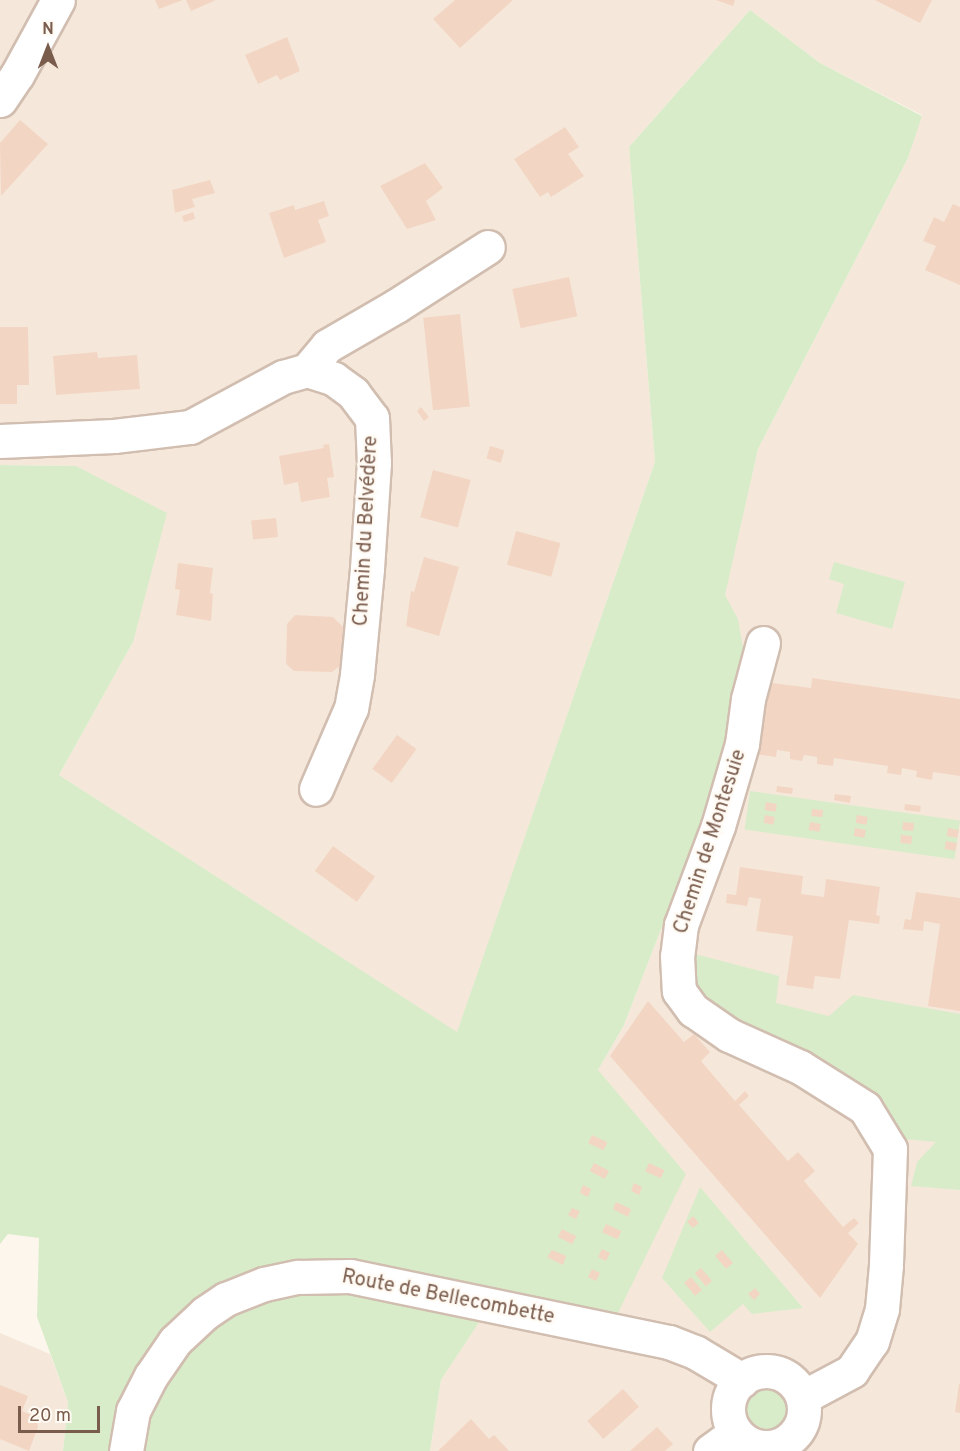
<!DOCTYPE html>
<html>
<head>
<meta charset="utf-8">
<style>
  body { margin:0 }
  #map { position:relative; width:960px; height:1451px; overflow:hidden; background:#fdf6ec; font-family:Overpass,sans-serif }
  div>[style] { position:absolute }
  .residential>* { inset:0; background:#f5e8da }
  .green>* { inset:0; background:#d8ecc9; transform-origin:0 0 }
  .round { border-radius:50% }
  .building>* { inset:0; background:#f3d5c3; transform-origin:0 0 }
  .roads { filter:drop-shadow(2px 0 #d1beb0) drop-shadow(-2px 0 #d1beb0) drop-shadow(0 2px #d1beb0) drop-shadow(0 -2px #d1beb0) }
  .minor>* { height:33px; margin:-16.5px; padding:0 16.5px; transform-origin:16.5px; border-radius:16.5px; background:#fff }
  .minor>.ring { margin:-16.5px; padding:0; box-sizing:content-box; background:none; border:33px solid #fff; border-radius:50% }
  span { translate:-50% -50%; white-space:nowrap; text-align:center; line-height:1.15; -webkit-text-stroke:4.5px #fffaf3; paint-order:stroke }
  .street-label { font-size:20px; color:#7a5c4d }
  .north { position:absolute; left:18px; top:18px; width:60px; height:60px; -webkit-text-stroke:4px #fffaf3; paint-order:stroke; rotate:0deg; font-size:16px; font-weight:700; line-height:24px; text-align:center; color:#7a5c4d }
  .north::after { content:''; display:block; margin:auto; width:21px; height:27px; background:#7a5c4d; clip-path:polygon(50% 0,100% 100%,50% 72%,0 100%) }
  .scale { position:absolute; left:18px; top:1406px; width:82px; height:27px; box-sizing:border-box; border:3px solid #7a5c4d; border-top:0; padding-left:8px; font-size:18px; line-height:21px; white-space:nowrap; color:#7a5c4d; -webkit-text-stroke:4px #fffaf3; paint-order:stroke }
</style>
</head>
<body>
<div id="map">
  <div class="residential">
    <div style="clip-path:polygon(0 0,960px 0,960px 1451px,430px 1451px,441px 1380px,495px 1297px,558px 1139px,624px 1025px,714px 792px,738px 619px,724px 595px,758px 449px,908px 158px,922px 115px,820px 63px,750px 10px,629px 147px,655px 462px,457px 1033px,59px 775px,133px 642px,76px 466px,0 465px)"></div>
    <div style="clip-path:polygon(0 1333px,50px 1354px,68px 1402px,63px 1451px,0 1451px)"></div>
  </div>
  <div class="green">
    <div style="clip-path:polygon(750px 10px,820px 63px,922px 116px,908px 158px,758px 449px,725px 595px,738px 619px,746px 665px,714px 792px,624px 1025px,598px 1070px,686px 1174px,615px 1319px,495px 1298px,441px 1380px,430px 1451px,63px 1451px,68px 1402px,37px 1317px,39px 1238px,8px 1234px,0 1244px,0 465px,76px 466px,167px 513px,133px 642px,59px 775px,457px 1032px,655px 462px,629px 147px)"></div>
    <div style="clip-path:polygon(834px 562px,905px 582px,892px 629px,836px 613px,844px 584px,829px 579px)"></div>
    <div style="left:750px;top:791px;width:212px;height:39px;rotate:8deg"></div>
    <div style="clip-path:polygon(691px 953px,779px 976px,776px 1003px,829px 1016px,853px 995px,960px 1014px,960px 1190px,911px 1186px,917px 1162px,936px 1142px,893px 1138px,872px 1094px,857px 1083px,714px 1010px,688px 983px)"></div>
    <div style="clip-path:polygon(700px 1187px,803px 1308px,752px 1314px,743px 1304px,710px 1332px,662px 1278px)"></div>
    <div class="round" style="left:746px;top:1385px;width:44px;height:44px"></div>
  </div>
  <div class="building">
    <div style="clip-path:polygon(155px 0,183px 0,159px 9px)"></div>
    <div style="clip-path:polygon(186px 0,216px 0,191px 11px)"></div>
    <div style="clip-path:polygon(455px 0,513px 0,460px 48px,433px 19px)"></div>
    <div style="clip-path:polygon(716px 0,735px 0,733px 6px)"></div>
    <div style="clip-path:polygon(875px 0,932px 0,920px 23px)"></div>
    <div style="clip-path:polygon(287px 37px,300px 71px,280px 80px,277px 75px,258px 84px,245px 55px)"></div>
    <div style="clip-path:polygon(20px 120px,48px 144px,1px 196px,0 143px)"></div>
    <div style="clip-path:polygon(565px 127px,579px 147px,568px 154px,584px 176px,551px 197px,548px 192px,540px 197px,514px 159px)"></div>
    <div style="clip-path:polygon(425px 163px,443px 188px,426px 201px,436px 220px,407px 229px,380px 186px)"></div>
    <div style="clip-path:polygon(210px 180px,215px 193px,192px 199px,195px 207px,175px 213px,172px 190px)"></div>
    <div style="clip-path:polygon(324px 201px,329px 216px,318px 220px,326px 242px,284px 258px,269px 213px,294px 205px,295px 210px)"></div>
    <div style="clip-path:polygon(953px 204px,960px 207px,960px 285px,925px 270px,936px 246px,923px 241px,934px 217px,944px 222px)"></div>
    <div style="clip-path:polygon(193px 212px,195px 219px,184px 222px,182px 216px)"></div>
    <div style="left:569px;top:277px;width:40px;height:58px;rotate:78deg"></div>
    <div style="left:460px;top:314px;width:93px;height:37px;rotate:84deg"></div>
    <div style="clip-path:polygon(0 327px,28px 327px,29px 385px,17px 385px,17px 404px,0 404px)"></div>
    <div style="clip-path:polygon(97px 352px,98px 358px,137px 355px,140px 389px,56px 395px,53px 356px)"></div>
    <div style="clip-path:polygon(421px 407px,429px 417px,424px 421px,417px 411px)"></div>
    <div style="clip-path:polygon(329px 444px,334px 477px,327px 478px,330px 497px,301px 502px,298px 482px,284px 485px,279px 456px,324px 448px,323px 445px)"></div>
    <div style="left:490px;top:446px;width:15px;height:13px;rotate:16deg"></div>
    <div style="left:433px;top:470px;width:39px;height:49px;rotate:15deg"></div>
    <div style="left:276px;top:518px;width:19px;height:25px;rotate:84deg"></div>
    <div style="left:516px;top:531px;width:46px;height:35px;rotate:15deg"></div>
    <div style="clip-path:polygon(424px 557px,459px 567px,439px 636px,406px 626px,411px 591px,414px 592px)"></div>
    <div style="clip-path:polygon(178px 563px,213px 568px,210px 593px,213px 594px,211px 621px,176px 615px,180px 590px,175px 589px)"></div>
    <div style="clip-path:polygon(295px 615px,333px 617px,343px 627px,341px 665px,332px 672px,294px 671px,286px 664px,287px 624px)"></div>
    <div style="clip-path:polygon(812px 678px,960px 699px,960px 776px,933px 772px,932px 780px,916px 777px,917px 771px,902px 768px,901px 775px,887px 773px,888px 766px,834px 758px,833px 766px,817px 764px,817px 757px,804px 755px,802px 761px,790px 759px,790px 752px,777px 750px,776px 757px,754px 754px,765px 682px,811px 688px)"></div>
    <div style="left:397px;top:735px;width:24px;height:42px;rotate:36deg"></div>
    <div style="left:777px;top:786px;width:16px;height:6px;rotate:7deg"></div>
    <div style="clip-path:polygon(835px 794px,851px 796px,850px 803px,834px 800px)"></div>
    <div style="left:766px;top:802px;width:11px;height:8px;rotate:10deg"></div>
    <div style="left:905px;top:804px;width:16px;height:6px;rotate:7deg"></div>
    <div style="left:812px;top:809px;width:11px;height:7px;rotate:5deg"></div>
    <div style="left:765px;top:815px;width:10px;height:8px;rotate:11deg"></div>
    <div style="left:857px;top:815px;width:11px;height:8px;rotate:10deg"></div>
    <div style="left:810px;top:822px;width:11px;height:8px;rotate:10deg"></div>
    <div style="left:903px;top:822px;width:11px;height:8px;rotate:5deg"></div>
    <div style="left:855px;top:828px;width:11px;height:8px;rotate:10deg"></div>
    <div style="left:948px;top:828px;width:11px;height:8px;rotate:10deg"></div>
    <div style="left:901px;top:835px;width:11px;height:8px;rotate:5deg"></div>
    <div style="left:946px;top:841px;width:11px;height:8px;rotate:10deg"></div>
    <div style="left:333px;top:846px;width:52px;height:31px;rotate:36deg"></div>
    <div style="clip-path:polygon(740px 867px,803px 876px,801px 894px,824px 897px,826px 879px,880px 887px,876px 915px,880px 916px,879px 924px,849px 920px,840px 979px,815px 976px,813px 989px,786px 985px,793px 936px,756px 931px,761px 899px,749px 897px,747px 906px,726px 903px,727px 894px,736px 895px)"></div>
    <div style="clip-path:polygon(916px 892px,960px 898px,960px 1011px,928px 1006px,940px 924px,924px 921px,923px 931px,903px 929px,905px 919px,911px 920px)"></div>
    <div style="clip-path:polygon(648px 1001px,684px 1042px,694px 1034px,710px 1052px,701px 1061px,735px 1101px,745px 1091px,749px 1096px,739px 1105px,788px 1161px,798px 1152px,815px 1171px,804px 1181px,843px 1227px,854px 1218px,859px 1223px,848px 1233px,858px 1244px,820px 1298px,610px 1056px)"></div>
    <div style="left:592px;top:1135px;width:17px;height:9px;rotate:25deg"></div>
    <div style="left:594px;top:1163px;width:17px;height:9px;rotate:28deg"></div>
    <div style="left:649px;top:1163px;width:17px;height:9px;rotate:25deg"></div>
    <div style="clip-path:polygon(634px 1183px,642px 1187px,639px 1195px,631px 1191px)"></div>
    <div style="clip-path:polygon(583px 1185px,591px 1189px,588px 1197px,580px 1193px)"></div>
    <div style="clip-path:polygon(616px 1202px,631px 1209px,628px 1217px,613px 1209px)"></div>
    <div style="clip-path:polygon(572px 1208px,580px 1211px,576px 1219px,568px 1215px)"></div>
    <div style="clip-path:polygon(693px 1216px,699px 1223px,693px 1228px,687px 1222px)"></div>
    <div style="left:606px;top:1224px;width:17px;height:9px;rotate:25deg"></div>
    <div style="left:562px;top:1229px;width:16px;height:9px;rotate:27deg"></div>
    <div style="left:602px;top:1249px;width:9px;height:9px;rotate:27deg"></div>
    <div style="clip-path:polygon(552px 1250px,566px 1256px,563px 1265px,547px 1257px)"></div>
    <div style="left:722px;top:1250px;width:17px;height:9px;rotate:50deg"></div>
    <div style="left:701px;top:1268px;width:17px;height:8px;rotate:50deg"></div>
    <div style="left:592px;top:1269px;width:9px;height:9px;rotate:27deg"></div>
    <div style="left:691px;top:1277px;width:17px;height:9px;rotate:50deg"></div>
    <div style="clip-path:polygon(755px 1288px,760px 1294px,754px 1300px,748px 1294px)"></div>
    <div style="clip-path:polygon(959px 1384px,960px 1384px,960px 1413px,955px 1412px)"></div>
    <div style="clip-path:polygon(0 1385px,28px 1396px,22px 1411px,36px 1417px,38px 1427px,29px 1451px,0 1439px)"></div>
    <div style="left:623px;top:1389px;width:24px;height:48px;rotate:48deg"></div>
    <div style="clip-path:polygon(471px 1419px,489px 1439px,494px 1435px,509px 1451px,438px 1451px)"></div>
    <div style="clip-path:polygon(657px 1427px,673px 1444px,665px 1451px,630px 1451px)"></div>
  </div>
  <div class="roads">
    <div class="minor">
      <div style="left:0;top:100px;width:30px;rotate:-56deg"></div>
      <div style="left:17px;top:75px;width:85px;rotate:-61.3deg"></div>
      <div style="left:307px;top:370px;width:31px;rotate:-50deg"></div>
      <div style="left:327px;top:346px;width:80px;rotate:-30.1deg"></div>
      <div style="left:396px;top:306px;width:109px;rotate:-32.7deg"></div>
      <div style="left:0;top:441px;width:114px;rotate:-2.5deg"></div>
      <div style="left:114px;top:436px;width:77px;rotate:-6.8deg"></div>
      <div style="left:190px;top:427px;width:106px;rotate:-28.3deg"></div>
      <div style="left:283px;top:377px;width:25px;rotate:-16deg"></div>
      <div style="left:307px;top:370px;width:28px;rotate:18deg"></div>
      <div style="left:334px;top:379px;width:24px;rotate:36deg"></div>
      <div style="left:353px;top:393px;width:31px;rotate:53deg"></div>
      <div style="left:372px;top:418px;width:45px;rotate:87.5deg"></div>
      <div style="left:374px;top:463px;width:106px;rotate:93.8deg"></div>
      <div style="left:367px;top:569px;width:106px;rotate:95.4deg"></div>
      <div style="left:357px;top:675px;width:34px;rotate:100deg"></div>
      <div style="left:351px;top:708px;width:88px;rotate:113.4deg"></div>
      <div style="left:763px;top:643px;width:58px;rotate:105deg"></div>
      <div style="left:748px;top:699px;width:45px;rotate:97.6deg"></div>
      <div style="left:742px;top:744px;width:85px;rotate:106.3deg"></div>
      <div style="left:718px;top:826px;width:106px;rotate:110.5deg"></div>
      <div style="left:681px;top:925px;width:31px;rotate:97deg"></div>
      <div style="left:677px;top:956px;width:35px;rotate:87deg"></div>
      <div style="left:679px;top:991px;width:24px;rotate:54deg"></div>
      <div style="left:693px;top:1010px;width:44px;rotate:34.8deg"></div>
      <div style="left:729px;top:1035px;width:78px;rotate:24.3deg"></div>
      <div style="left:800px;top:1067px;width:77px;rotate:32.2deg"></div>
      <div style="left:865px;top:1108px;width:48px;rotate:58.6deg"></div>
      <div style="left:890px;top:1149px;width:116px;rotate:92deg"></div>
      <div style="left:886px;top:1265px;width:44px;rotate:95.2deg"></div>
      <div style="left:882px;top:1309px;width:34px;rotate:107deg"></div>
      <div style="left:872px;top:1341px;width:36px;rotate:124deg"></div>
      <div style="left:852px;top:1371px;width:55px;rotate:152deg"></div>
      <div class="ring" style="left:728px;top:1371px;width:43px;height:43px"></div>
      <div style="left:126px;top:1451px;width:41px;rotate:-80.1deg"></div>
      <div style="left:133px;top:1411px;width:39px;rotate:-63deg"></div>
      <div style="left:151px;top:1376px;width:42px;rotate:-55.6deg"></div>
      <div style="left:175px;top:1341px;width:41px;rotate:-43deg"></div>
      <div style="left:205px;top:1313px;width:25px;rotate:-34deg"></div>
      <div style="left:226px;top:1299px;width:41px;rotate:-21.5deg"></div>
      <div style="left:264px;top:1284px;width:35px;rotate:-12deg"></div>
      <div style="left:298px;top:1277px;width:52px;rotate:-1.1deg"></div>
      <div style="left:350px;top:1276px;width:326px;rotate:11.7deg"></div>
      <div style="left:669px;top:1342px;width:28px;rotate:21deg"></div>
      <div style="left:695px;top:1352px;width:55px;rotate:30.8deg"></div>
      <div style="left:710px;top:1451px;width:31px;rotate:-36deg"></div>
    </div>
  </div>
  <div class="street-label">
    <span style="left:367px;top:531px;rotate:-87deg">Chemin du Belvédère</span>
    <span style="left:711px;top:842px;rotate:-72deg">Chemin de Montesuie</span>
    <span style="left:448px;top:1298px;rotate:11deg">Route de Bellecombette</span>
  </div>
  <div class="north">N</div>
  <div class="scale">20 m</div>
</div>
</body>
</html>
